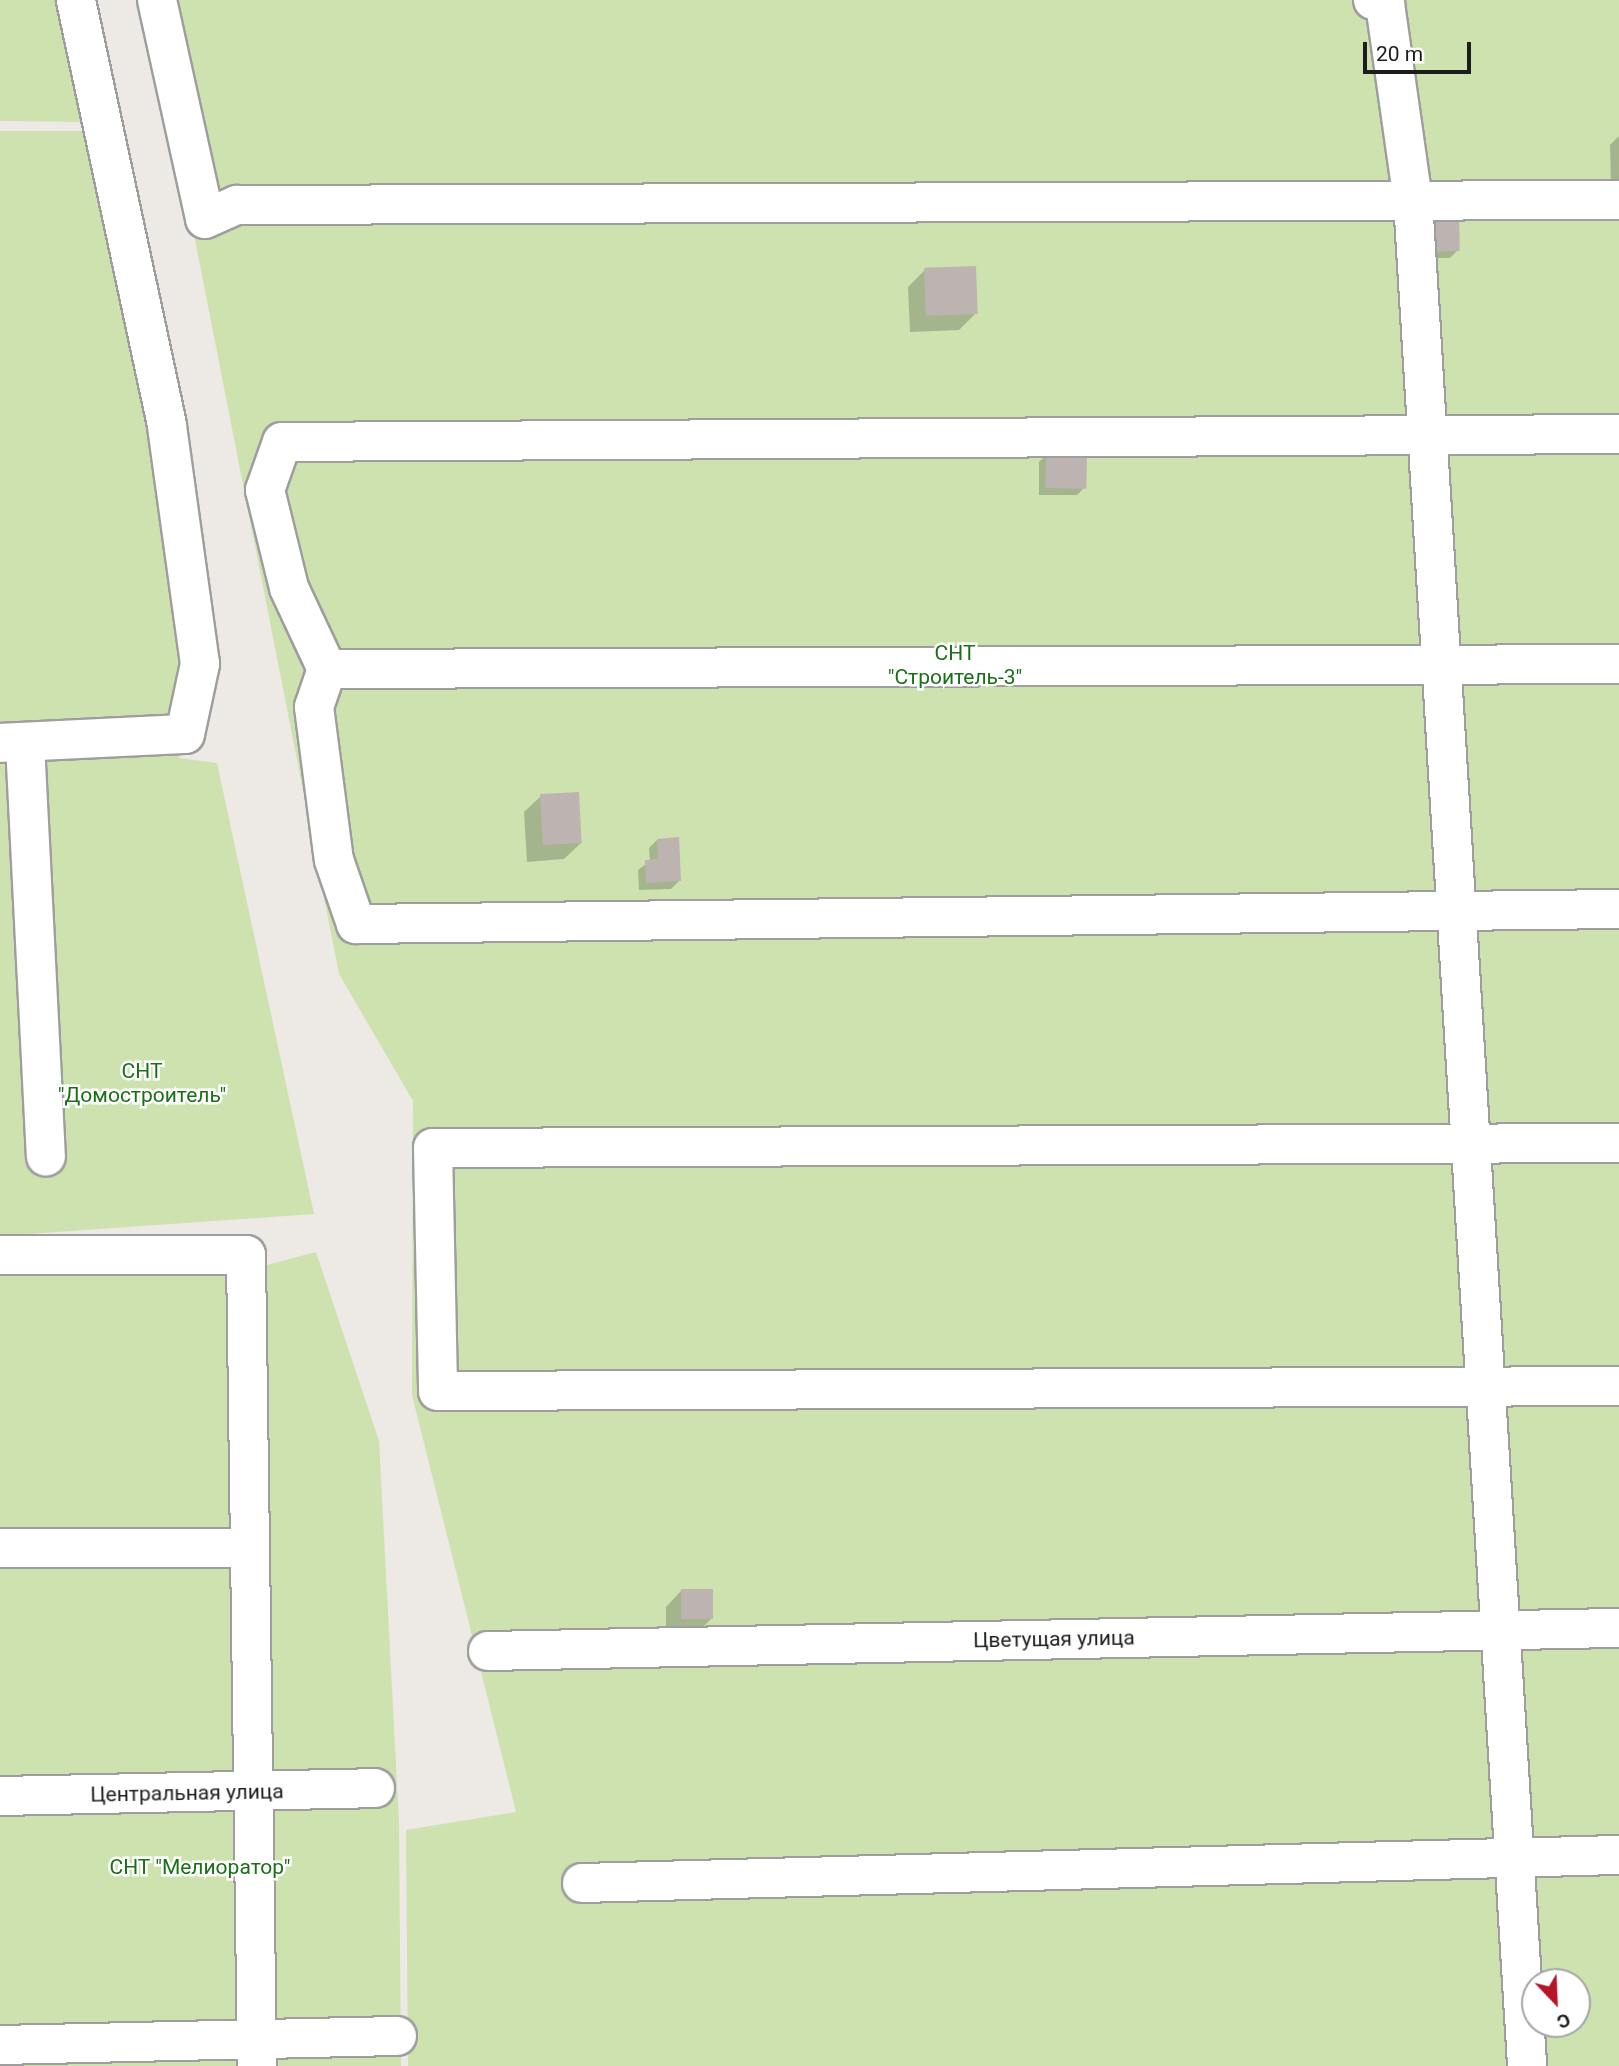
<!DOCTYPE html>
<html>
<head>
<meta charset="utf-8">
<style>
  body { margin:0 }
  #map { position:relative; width:1619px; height:2066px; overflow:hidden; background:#ede9e4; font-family:Roboto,sans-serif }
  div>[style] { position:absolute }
  .grass>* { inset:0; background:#cee2af }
  .shadow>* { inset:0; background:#0003 }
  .building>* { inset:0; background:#bdb4b1; transform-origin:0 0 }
  .roads { filter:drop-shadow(2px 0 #9e9e9e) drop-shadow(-2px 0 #9e9e9e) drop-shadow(0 2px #9e9e9e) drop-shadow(0 -2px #9e9e9e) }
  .minor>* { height:38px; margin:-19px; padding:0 19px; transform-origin:19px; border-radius:19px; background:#fff }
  span { translate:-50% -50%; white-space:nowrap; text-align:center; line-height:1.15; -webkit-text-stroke:5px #fff; paint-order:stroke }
  .park-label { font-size:21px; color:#1a6f17 }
  .street-label { font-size:21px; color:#1d1d1d }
  .north { position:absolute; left:1521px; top:1968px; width:70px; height:70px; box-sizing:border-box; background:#fff; border:2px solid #a5a5a5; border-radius:50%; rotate:157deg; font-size:19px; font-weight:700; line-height:28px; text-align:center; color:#1d1d1d }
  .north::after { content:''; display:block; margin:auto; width:24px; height:32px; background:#b51528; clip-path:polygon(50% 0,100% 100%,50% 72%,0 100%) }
  .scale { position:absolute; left:1363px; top:42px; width:108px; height:32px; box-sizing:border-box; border:4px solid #1d1d1d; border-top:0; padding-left:9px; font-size:21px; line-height:24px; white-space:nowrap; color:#1d1d1d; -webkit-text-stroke:5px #fff; paint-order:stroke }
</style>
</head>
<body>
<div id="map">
  <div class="grass">
    <div style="clip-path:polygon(0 0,67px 0,85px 122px,0 121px)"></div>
    <div style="clip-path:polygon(evenodd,148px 0,1619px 0,1619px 2066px,408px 2066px,406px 1830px,516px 1812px,412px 1395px,413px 1101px,339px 974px,148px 0,1535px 1982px,1577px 1982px,1577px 2024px,1535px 2024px,1535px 1982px)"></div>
    <div style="clip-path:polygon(0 131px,87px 131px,150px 390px,188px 650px,175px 715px,179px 758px,217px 763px,314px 1214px,0 1236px)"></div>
    <div style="clip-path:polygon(316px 1252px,379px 1441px,399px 1822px,401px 2066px,0 2066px,0 1272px,237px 1273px)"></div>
  </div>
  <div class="shadow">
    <div style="clip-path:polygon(1619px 136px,1619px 184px,1611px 185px,1610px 145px)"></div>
    <div style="clip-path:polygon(1435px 211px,1458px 250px,1450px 258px,1428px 258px,1427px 219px)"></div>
    <div style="clip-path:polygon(925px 270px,976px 313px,959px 330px,910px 332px,908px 287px)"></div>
    <div style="clip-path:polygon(1047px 454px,1085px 487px,1077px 495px,1039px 495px,1039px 462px)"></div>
    <div style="clip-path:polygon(541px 796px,581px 843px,564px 859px,527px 862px,524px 812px)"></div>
    <div style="clip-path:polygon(657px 840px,679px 881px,671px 889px,639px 890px,638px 870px,650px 861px,649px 848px)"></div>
    <div style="clip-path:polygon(682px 1590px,712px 1618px,695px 1635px,666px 1635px,666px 1607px)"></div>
  </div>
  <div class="building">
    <div style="left:1459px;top:208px;width:43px;height:25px;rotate:89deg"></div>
    <div style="left:976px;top:266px;width:48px;height:52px;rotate:88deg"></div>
    <div style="left:1046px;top:453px;width:41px;height:35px;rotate:1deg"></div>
    <div style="left:579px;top:792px;width:51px;height:39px;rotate:87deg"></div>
    <div style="clip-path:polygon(679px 837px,681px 881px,646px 883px,645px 860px,658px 859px,657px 839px)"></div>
    <div style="left:681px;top:1589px;width:32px;height:30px"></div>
  </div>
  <div class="roads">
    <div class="minor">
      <div style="left:157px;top:0;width:224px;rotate:77.6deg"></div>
      <div style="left:205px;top:219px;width:35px;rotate:-24deg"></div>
      <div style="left:237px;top:205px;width:1382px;rotate:-0.21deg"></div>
      <div style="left:1373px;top:0;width:13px;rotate:18deg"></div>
      <div style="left:1385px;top:4px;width:198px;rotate:81.9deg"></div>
      <div style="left:1413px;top:200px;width:1869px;rotate:86.5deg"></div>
      <div style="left:1619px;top:434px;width:1337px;rotate:179.66deg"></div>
      <div style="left:282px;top:442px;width:51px;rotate:109.5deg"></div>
      <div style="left:265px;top:490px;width:101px;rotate:76.2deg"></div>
      <div style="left:289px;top:588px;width:89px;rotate:64.9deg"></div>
      <div style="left:327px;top:669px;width:1292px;rotate:-0.22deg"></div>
      <div style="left:327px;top:669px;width:40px;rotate:108.9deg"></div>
      <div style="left:314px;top:707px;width:154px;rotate:82.6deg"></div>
      <div style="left:334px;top:860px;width:68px;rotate:71deg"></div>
      <div style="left:356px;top:924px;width:1263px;rotate:-0.68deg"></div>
      <div style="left:0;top:743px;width:185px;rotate:-2.8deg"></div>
      <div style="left:185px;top:734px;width:72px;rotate:-77.9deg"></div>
      <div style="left:200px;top:664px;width:241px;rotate:-97.9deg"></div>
      <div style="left:167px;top:425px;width:435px;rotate:-102.1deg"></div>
      <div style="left:25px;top:744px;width:413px;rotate:87.1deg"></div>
      <div style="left:1619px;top:1143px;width:1186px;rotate:179.76deg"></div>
      <div style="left:433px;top:1148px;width:243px;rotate:88.8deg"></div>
      <div style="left:438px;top:1391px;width:1181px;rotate:-0.24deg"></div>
      <div style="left:0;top:1255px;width:246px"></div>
      <div style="left:246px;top:1255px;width:811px;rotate:89.22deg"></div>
      <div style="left:0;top:1548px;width:249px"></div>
      <div style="left:488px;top:1651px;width:1131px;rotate:-1.17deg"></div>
      <div style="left:0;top:1796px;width:375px;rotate:-1.2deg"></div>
      <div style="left:582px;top:1883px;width:1037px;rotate:-1.55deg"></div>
      <div style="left:0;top:2045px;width:397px;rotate:-1.3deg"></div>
    </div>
  </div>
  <div class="park-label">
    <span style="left:955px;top:665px">СНТ<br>"Строитель-3"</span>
    <span style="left:142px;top:1083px">СНТ<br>"Домостроитель"</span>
    <span style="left:200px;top:1867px">СНТ "Мелиоратор"</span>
  </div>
  <div class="street-label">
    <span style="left:1054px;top:1639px;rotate:-1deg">Цветущая улица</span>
    <span style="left:187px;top:1793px;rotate:-1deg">Центральная улица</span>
  </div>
  <div class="north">С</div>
  <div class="scale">20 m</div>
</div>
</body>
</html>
